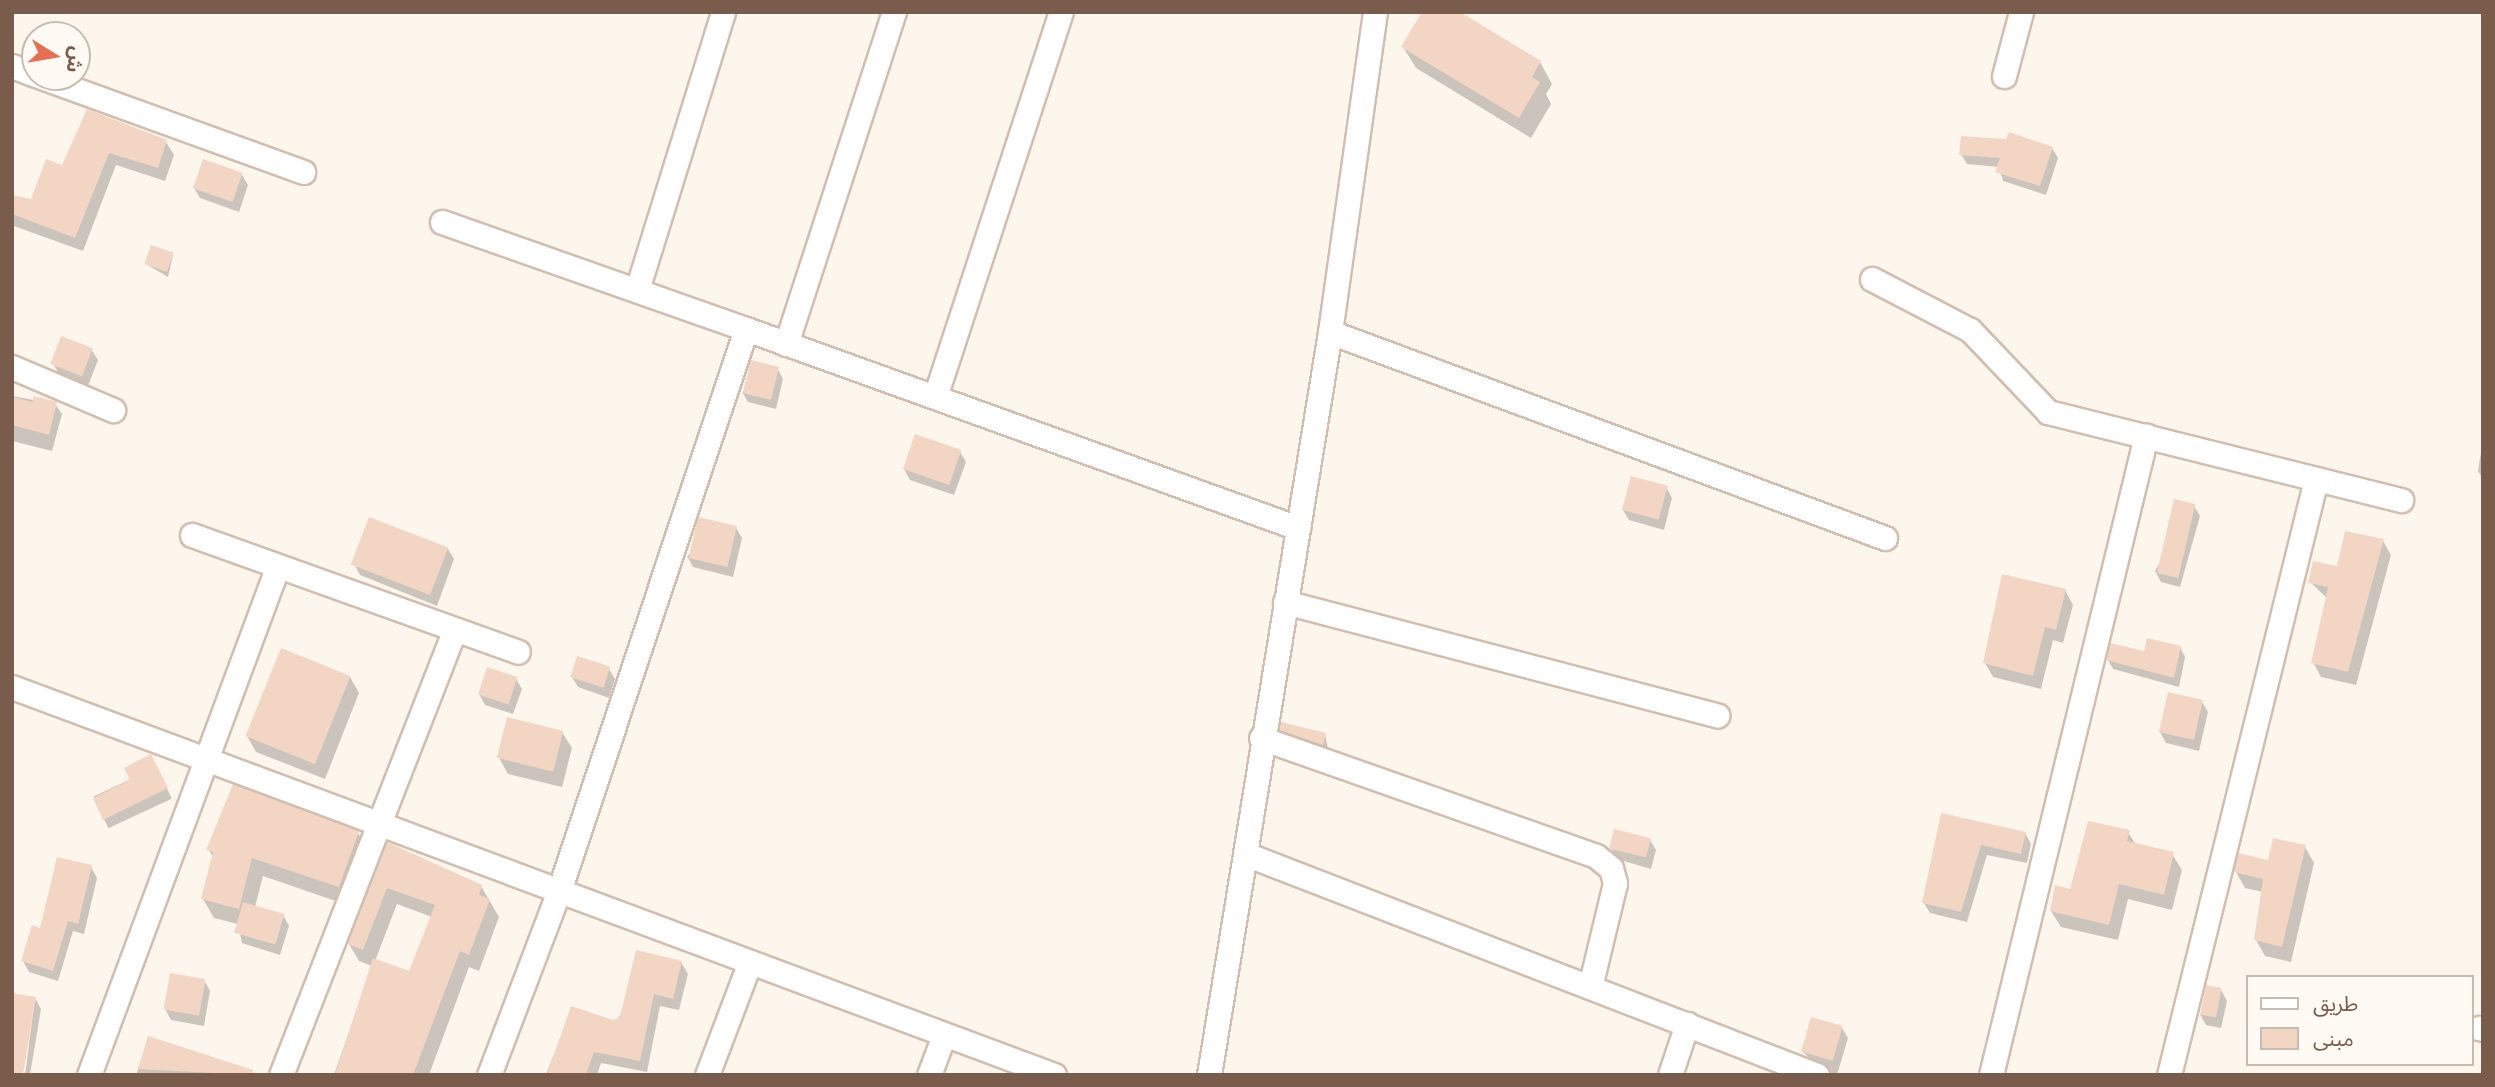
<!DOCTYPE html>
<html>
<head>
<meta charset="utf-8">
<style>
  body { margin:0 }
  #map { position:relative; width:2495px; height:1087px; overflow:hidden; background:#fdf6ec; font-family:"Space Grotesk","Noto Sans Arabic",sans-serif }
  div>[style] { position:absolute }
  .shadow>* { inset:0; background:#0003; transform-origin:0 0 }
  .building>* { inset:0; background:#f3d5c3; transform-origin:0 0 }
  .roads { filter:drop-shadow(2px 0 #d1beb0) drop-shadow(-2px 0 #d1beb0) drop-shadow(0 2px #d1beb0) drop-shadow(0 -2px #d1beb0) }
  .street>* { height:23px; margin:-11.5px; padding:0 11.5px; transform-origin:11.5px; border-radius:11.5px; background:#fff }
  span { translate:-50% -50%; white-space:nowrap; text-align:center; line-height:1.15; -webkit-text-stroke:6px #fffaf3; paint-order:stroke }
  .frame { position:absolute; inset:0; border:14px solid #7a5c4d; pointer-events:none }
  .legend { position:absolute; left:2246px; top:975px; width:228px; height:91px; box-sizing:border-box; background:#fffaf3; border:2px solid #cabbb1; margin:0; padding:9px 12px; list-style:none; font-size:21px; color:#7a5c4d }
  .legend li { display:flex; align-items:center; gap:14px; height:35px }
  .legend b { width:35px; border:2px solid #cabbb1 }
  .north { position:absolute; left:21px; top:21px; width:70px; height:70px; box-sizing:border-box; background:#fffaf3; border:2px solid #cabbb1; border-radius:50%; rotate:101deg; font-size:19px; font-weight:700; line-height:28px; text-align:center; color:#7a5c4d }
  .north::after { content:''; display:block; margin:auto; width:24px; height:32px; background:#e76f51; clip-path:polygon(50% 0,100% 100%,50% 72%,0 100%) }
</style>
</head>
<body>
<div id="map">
  <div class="shadow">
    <div style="clip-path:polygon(1403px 47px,1540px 62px,1552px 84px,1546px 94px,1551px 104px,1531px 138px,1416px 68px)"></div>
    <div style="clip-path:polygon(88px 111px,166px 142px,174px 155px,165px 181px,116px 165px,83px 251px,14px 226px,12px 197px,32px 201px,63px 168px)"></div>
    <div style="clip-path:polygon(2052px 148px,2058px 158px,2046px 195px,2003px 181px,1999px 167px,1967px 164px,1961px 154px)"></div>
    <div style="clip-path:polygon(242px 175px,248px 185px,239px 212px,200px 198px,194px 188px)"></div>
    <div style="clip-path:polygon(173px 255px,168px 277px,146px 264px)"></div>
    <div style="clip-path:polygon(91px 349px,98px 360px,88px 386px,60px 376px,54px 365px)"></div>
    <div style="clip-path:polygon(777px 368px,783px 379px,776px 409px,748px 402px,742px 392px)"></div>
    <div style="clip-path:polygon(12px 396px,55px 404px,62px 414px,52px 451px,12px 441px)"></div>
    <div style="clip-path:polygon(2483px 440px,2483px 479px,2478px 471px)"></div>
    <div style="clip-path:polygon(960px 452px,966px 462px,954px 495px,910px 480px,904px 469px)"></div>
    <div style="clip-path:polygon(1666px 487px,1672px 498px,1664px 530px,1629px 520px,1623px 510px)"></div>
    <div style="clip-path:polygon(2194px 506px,2200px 516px,2180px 587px,2161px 582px,2155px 571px)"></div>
    <div style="clip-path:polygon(736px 528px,742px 538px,733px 577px,693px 567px,687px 556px)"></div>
    <div style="clip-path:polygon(2383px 541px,2391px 555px,2356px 685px,2321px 677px,2313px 662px,2328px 599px,2310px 582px)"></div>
    <div style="clip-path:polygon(448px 549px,454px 559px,437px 606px,360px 575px,354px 564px)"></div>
    <div style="clip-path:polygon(2065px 590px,2073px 605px,2063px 643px,2053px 640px,2041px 689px,1993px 677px,1985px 663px)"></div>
    <div style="clip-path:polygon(2180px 647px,2185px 657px,2179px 687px,2113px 669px,2108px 660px)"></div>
    <div style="clip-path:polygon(609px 669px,615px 679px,609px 698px,578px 687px,572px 677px)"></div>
    <div style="clip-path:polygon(350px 677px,359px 693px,325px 779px,256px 752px,247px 736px)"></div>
    <div style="clip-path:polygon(516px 679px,522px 689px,513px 714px,485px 705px,479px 694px)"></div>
    <div style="clip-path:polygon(2202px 702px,2208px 712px,2199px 751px,2166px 743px,2160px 732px)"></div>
    <div style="clip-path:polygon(1281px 729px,1325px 734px,1329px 754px,1287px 740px)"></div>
    <div style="clip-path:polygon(562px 732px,572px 748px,562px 787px,508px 774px,499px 758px)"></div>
    <div style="left:157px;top:767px;width:35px;height:70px;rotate:65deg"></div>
    <div style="clip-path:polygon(1942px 815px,2025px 833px,2031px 844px,2027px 863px,1987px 855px,1967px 922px,1930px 913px,1924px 903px)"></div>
    <div style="clip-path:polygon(2128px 832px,2136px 845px,2172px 854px,2182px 870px,2172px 910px,2128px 899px,2118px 940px,2061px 927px,2051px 911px)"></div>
    <div style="clip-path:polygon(358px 833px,369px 852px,350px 906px,263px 876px,255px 907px,283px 915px,289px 926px,280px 955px,242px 943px,238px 924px,214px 918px,203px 899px,214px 859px,208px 849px)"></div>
    <div style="clip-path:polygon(1650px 840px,1656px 850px,1651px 869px,1617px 859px,1611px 848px)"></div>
    <div style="clip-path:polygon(evenodd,388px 845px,481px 886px,499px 917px,479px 971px,469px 967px,429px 1075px,334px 1075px,372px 966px,359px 961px,349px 944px,388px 845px,397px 904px,432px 917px,410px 973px,375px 961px,397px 904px)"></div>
    <div style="clip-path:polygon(2305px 847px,2314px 863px,2291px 962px,2265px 956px,2256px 940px,2263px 892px,2245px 888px,2236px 872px)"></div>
    <div style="clip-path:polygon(91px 867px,97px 878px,84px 934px,73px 931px,58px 981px,29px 972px,23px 961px,41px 930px)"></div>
    <div style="clip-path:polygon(681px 962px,688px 974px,679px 1010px,660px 1006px,647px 1072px,601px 1063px,597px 1075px,546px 1075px,572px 1008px,613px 1022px)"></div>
    <div style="clip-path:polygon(204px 980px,210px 991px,204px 1026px,171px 1020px,165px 1009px)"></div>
    <div style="clip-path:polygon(2221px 990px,2227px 1001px,2221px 1028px,2206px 1025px,2200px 1014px)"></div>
    <div style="clip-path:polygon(35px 998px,41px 1009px,30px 1075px,25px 1075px)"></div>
    <div style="clip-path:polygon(1842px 1028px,1848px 1038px,1837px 1075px,1828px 1075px,1803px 1052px)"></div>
    <div style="clip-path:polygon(149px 1038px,222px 1063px,229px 1075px,136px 1075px)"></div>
  </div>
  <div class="building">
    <div style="clip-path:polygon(1422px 12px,1460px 12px,1541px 61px,1532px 77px,1540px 82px,1519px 118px,1401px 47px)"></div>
    <div style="clip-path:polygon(87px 109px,167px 140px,158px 168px,109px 153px,75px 238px,12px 214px,12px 195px,31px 199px,46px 159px,62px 165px)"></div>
    <div style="clip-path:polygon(2009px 132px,2053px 147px,2040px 186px,1995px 172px,2000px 158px,1959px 155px,1961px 136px,2006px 139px)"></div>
    <div style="left:203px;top:159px;width:42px;height:31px;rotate:19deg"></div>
    <div style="left:151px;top:245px;width:24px;height:20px;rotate:19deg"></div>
    <div style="left:61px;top:336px;width:34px;height:30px;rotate:21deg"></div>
    <div style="left:751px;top:360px;width:29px;height:34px;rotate:14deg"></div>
    <div style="clip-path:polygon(34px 396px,57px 402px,49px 435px,12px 425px,12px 397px,32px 402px)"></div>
    <div style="left:915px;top:434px;width:49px;height:37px;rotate:19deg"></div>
    <div style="left:1631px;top:476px;width:38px;height:35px;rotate:15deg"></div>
    <div style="left:2174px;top:499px;width:22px;height:76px;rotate:13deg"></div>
    <div style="left:369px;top:517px;width:85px;height:51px;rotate:21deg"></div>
    <div style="left:698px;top:517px;width:40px;height:42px;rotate:13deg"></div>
    <div style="clip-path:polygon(2345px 531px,2384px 539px,2348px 672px,2311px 663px,2328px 587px,2308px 583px,2313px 561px,2337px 566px)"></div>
    <div style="clip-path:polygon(2002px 574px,2066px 589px,2056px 630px,2045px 627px,2033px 676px,1983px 663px)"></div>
    <div style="clip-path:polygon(2147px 638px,2181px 646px,2174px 678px,2106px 660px,2110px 643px,2144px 651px)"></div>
    <div style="left:281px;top:648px;width:75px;height:95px;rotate:22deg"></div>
    <div style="left:577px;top:656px;width:35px;height:22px;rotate:18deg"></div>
    <div style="left:487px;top:667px;width:32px;height:29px;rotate:18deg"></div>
    <div style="left:2168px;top:692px;width:36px;height:41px;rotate:13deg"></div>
    <div style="left:507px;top:717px;width:58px;height:42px;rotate:14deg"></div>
    <div style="clip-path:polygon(1281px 722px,1326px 733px,1323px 745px,1279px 730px)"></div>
    <div style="clip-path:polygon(151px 754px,168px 788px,103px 820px,93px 798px,130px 780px,124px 768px)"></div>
    <div style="clip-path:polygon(233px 784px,359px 831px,339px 887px,252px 858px,239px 909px,201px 899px,213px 852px,206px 850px)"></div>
    <div style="clip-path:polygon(1941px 813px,2026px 832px,2021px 854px,1981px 845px,1961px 912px,1922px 903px)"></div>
    <div style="clip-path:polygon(2088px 821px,2130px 830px,2127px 841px,2174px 852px,2164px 895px,2119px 884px,2109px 925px,2050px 911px,2055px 885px,2070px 889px)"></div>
    <div style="left:1614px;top:829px;width:38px;height:20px;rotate:14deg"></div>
    <div style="clip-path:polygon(2273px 838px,2306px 845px,2282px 947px,2254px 940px,2263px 879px,2234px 872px,2238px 853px,2268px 860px)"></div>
    <div style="clip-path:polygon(387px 842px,482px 885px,479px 895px,490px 899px,469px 955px,460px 951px,413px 1075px,335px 1075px,373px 958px,409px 971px,435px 905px,387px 888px,363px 950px,347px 944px)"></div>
    <div style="clip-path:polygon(57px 857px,92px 865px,78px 924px,68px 921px,53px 971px,21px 961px,32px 925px,40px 928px)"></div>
    <div style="left:243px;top:902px;width:43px;height:32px;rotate:16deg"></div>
    <div style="clip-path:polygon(636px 950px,682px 961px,673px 999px,654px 994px,640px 1061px,594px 1052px,586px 1075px,547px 1075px,571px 1006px,613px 1020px,620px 1017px)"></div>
    <div style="left:170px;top:973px;width:36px;height:37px;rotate:10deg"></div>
    <div style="left:2206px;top:985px;width:16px;height:30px;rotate:11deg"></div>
    <div style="clip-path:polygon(12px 993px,36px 997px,23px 1075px,12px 1075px)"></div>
    <div style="left:1811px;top:1017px;width:33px;height:36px;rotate:16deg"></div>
    <div style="clip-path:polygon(148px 1036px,253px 1070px,252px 1075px,138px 1069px)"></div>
  </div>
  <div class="roads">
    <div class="street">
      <div style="left:12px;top:66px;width:25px;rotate:21deg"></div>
      <div style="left:2004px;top:76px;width:66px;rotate:-75.1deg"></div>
      <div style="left:41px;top:77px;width:279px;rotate:19.9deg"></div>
      <div style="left:442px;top:222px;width:322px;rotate:19.4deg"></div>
      <div style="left:1872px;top:279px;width:110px;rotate:27.5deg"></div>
      <div style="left:1970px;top:330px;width:113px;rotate:46.4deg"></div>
      <div style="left:2048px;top:412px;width:364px;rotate:14deg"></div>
      <div style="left:637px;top:290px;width:291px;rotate:-72.8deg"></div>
      <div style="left:1330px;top:332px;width:592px;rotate:20.36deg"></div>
      <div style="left:786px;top:344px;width:349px;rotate:-72deg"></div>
      <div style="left:12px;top:367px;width:110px;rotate:23.1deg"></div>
      <div style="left:935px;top:397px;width:405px;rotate:-71.9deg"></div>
      <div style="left:192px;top:535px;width:346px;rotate:19.7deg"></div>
      <div style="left:1285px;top:602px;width:447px;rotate:14.7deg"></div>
      <div style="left:12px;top:687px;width:1112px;rotate:20.42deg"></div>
      <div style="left:1261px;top:738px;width:355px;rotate:19.4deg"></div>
      <div style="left:1596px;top:856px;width:19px;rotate:39deg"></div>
      <div style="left:1611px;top:868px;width:16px;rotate:75deg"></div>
      <div style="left:1615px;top:883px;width:107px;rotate:103.5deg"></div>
      <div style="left:1248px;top:855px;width:610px;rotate:21.14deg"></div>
      <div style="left:2479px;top:1028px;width:4px;rotate:14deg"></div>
      <div style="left:89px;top:1075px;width:541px;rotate:-69.65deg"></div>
      <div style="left:281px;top:1075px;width:477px;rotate:-68.7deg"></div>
      <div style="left:489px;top:1075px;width:200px;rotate:-69.2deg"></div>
      <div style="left:560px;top:888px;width:589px;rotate:-71.6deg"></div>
      <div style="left:746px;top:329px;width:587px;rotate:19.82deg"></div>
      <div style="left:707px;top:1075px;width:121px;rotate:-69.2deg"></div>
      <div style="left:929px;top:1075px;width:43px;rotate:-69.4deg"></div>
      <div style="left:1209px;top:1075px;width:753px;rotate:-80.75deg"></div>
      <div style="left:1330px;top:332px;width:323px;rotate:-82deg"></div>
      <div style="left:1670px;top:1075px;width:54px;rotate:-71.6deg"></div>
      <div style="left:1991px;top:1075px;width:658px;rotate:-76.37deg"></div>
      <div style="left:2169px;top:1075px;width:614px;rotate:-76.14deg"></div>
    </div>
  </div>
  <div class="frame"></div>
  <ul class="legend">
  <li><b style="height:9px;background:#fff"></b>طريق</li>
  <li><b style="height:19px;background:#f3d5c3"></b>مبنى</li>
  </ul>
  <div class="north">ش</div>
</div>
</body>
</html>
